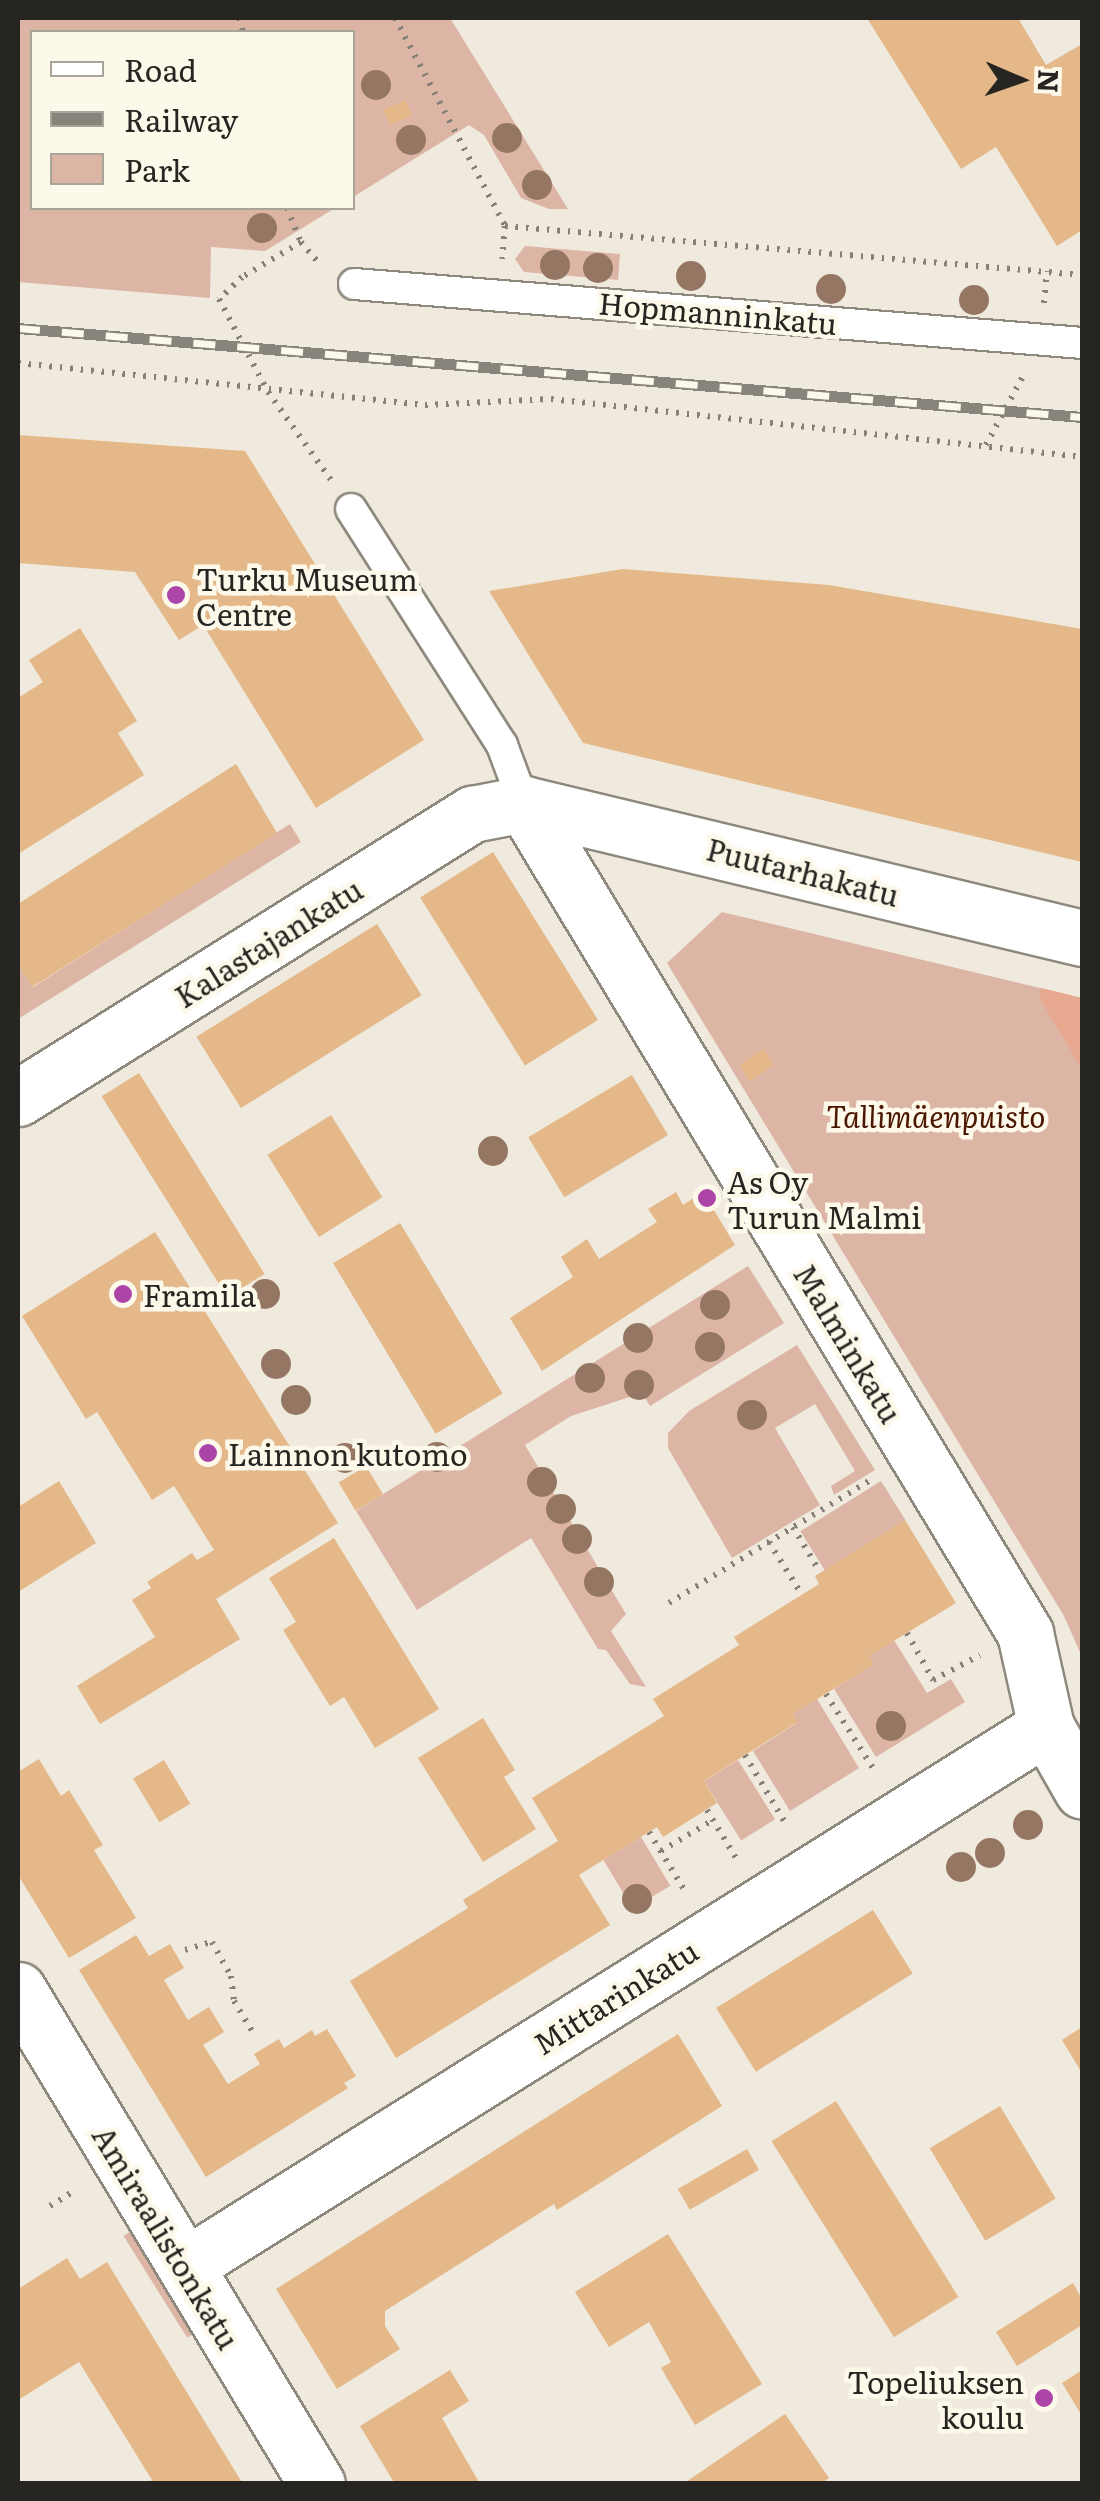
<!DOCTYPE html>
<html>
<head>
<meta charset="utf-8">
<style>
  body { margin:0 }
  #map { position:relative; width:1100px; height:2501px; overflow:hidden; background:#efeadd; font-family:Literata,serif }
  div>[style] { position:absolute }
  .green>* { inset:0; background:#dcb5a5; transform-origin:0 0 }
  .forest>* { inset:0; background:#e7aa91 }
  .building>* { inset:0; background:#e4b889; transform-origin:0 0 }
  .path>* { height:6px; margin-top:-3px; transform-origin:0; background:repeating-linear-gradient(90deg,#858179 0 2.5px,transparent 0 10.5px) }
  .roads { filter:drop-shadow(2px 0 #8d897d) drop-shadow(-2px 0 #8d897d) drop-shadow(0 2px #8d897d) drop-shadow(0 -2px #8d897d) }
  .service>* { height:30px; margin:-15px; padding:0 15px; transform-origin:15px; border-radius:15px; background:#fff }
  .minor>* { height:55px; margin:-27.5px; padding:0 27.5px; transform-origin:27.5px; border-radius:27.5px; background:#fff }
  .rail>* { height:11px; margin-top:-5.5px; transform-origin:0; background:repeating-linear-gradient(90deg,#fcf8ea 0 22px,#87847c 0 44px); box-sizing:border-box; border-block:2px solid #87847c }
  .trees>* { width:30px; height:30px; margin:-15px; border-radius:50%; background:#957663 }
  .dots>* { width:28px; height:28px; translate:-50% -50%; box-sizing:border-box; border:5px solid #fcf8ea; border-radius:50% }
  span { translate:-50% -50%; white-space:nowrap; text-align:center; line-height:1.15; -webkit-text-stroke:9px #fcf8ea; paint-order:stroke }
  .street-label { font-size:30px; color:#272521 }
  .poi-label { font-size:30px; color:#272521 }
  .left { translate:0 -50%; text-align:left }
  .right { translate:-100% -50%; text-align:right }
  .park-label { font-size:30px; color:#4c1700; font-style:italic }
  .frame { position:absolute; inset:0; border:20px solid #272521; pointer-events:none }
  .legend { position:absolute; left:30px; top:30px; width:325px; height:180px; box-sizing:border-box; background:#fcf8ea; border:2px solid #a7a49a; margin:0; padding:12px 18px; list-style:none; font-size:30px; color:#272521 }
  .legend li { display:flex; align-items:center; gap:20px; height:50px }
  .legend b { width:50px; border:2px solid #a7a49a }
  .north { position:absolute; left:970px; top:30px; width:100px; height:100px; -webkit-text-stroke:8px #fcf8ea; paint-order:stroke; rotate:92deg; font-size:28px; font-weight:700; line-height:40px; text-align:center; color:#272521 }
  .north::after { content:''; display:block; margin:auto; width:35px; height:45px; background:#272521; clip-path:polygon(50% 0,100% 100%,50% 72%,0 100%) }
</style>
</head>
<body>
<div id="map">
  <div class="green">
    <div style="clip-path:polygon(18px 18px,450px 18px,568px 209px,549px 209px,521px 198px,484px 135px,469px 125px,353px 197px,352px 32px,32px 32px,32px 208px,335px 208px,265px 251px,211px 247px,210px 298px,18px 282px)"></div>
    <div style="clip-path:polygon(525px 246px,620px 254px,618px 280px,524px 272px,515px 259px)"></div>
    <div style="clip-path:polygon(290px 824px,301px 842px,18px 1019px,18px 963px,33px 987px)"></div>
    <div style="clip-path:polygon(722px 912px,1082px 998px,1082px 1657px,1064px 1616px,667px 963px)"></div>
    <div style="clip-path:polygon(748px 1266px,784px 1323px,650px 1406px,642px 1393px,571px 1416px,525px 1445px,626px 1614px,611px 1631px,646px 1687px,630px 1684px,606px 1650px,598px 1649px,531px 1538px,417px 1610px,356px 1511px)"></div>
    <div style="clip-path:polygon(797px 1345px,875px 1470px,834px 1495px,831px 1486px,855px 1471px,815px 1404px,775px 1428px,820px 1505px,732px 1558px,668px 1448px,668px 1433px,689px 1411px)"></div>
    <div style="left:881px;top:1481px;width:46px;height:95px;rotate:58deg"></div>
    <div style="clip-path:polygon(894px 1640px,927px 1693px,951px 1679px,965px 1702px,876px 1757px,834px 1689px,873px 1664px,869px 1656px)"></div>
    <div style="clip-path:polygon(817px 1699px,859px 1768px,790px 1811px,753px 1751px,797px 1723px,793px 1714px)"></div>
    <div style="left:738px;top:1760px;width:70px;height:40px;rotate:58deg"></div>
    <div style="left:641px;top:1837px;width:57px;height:44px;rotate:59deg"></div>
    <div style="left:138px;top:2227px;width:120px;height:17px;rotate:58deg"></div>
  </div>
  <div class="forest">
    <div style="clip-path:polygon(1041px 988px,1082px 998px,1082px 1069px,1040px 999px)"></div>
  </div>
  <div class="building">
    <div style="clip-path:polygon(867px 18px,1018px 18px,1046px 65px,1082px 44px,1082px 230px,1057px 246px,996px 147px,961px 169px)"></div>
    <div style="left:405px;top:100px;width:17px;height:24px;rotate:66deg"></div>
    <div style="clip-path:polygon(18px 435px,245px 451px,424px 740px,316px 808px,203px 625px,179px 640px,135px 572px,18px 563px)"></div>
    <div style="clip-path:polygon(623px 569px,829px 585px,1082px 629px,1082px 862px,583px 743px,489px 591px)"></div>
    <div style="clip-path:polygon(80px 628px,137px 721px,118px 733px,144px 775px,18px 854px,18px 698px,43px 682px,29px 660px)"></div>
    <div style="clip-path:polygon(236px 764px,277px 833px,32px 987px,18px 963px,18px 904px)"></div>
    <div style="left:493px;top:852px;width:198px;height:86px;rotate:58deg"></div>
    <div style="left:377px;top:924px;width:84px;height:213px;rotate:58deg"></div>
    <div style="left:763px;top:1049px;width:19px;height:29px;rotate:55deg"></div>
    <div style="left:139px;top:1073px;width:237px;height:44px;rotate:58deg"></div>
    <div style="left:632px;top:1075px;width:70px;height:121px;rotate:59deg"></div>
    <div style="left:331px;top:1115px;width:97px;height:75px;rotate:58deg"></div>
    <div style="clip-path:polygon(676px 1192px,683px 1205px,703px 1192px,735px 1245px,542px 1371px,510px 1318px,573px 1277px,561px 1257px,587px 1239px,599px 1259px,657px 1222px,648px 1209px)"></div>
    <div style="left:400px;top:1223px;width:199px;height:78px;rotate:59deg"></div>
    <div style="clip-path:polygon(155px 1232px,338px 1523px,216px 1599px,240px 1639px,100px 1724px,77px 1686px,155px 1637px,132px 1600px,151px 1588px,147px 1582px,192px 1553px,197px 1560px,214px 1550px,174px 1486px,152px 1500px,97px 1412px,86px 1419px,22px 1316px)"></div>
    <div style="left:366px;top:1466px;width:33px;height:32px;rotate:59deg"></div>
    <div style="clip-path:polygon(59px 1481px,96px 1543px,18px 1592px,18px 1507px)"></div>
    <div style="clip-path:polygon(905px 1520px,956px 1603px,869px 1656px,874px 1664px,793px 1714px,798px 1722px,704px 1781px,717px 1803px,663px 1837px,657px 1827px,579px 1875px,610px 1925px,396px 2058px,350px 1981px,468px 1908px,463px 1900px,558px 1841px,532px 1798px,664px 1716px,653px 1699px,739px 1645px,734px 1637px,819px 1584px,815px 1576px)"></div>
    <div style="clip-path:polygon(334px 1538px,439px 1709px,375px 1748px,344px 1697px,330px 1706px,283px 1630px,296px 1622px,269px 1578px)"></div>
    <div style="clip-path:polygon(483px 1718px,515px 1770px,504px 1777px,536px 1829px,483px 1862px,418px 1758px)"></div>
    <div style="clip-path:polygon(39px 1759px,61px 1796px,69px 1790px,103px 1845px,94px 1850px,136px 1918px,69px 1958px,18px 1875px,18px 1772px)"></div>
    <div style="left:164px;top:1760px;width:51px;height:36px;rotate:59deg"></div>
    <div style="left:873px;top:1910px;width:75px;height:185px;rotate:58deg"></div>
    <div style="clip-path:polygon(136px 1935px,149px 1956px,170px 1944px,184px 1968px,164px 1980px,188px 2020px,209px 2007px,224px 2032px,203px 2045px,228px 2084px,260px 2064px,254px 2054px,279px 2039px,284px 2048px,312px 2030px,315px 2036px,327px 2029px,356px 2076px,344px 2083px,348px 2088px,206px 2177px,79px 1970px)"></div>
    <div style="clip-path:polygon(1082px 2027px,1082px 2073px,1062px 2040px)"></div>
    <div style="clip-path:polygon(678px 2034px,722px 2106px,557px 2210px,554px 2204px,385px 2311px,385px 2326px,400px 2349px,337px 2389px,276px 2289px)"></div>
    <div style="left:836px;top:2101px;width:231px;height:76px;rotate:58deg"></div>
    <div style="left:1000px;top:2106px;width:108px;height:82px;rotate:59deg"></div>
    <div style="left:747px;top:2149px;width:24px;height:80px;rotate:60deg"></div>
    <div style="clip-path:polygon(668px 2234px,762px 2384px,695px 2425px,661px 2368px,671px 2362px,649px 2322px,609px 2347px,575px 2292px)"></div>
    <div style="clip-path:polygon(67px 2258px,80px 2279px,107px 2262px,243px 2484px,146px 2484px,152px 2480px,79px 2362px,18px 2400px,18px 2289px)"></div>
    <div style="clip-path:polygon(1073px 2283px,1082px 2299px,1082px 2325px,1017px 2366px,996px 2332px)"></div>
    <div style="clip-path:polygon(450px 2370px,469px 2401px,442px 2418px,480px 2484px,395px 2484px,360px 2426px)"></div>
    <div style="clip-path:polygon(1082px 2370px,1082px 2416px,1062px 2383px)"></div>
    <div style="clip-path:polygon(785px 2414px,829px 2478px,821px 2484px,683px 2484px)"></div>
  </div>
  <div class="path">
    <div style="left:239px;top:18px;width:15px;rotate:74deg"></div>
    <div style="left:395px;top:18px;width:235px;rotate:62.1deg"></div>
    <div style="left:505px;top:226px;width:33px;rotate:95deg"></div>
    <div style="left:287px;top:208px;width:37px;rotate:68deg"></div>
    <div style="left:301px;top:242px;width:31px;rotate:50deg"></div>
    <div style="left:505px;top:226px;width:579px;rotate:4.85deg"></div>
    <div style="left:301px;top:242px;width:69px;rotate:149.3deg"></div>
    <div style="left:242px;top:277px;width:32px;rotate:136deg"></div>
    <div style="left:219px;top:299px;width:105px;rotate:62.2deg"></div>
    <div style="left:268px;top:392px;width:108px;rotate:54.4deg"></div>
    <div style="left:1044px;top:303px;width:32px;rotate:-85deg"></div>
    <div style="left:18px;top:363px;width:409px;rotate:5.9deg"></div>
    <div style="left:425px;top:405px;width:126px;rotate:-2.7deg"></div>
    <div style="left:551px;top:399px;width:534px;rotate:6.23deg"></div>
    <div style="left:986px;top:445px;width:78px;rotate:-61.8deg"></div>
    <div style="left:793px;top:1527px;width:52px;rotate:59deg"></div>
    <div style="left:769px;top:1542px;width:62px;rotate:58.1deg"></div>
    <div style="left:669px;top:1603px;width:238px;rotate:-31.4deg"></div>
    <div style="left:907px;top:1633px;width:54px;rotate:61deg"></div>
    <div style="left:933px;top:1680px;width:53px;rotate:-28deg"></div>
    <div style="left:826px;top:1694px;width:93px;rotate:57.7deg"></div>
    <div style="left:745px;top:1755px;width:82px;rotate:59.4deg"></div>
    <div style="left:707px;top:1810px;width:56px;rotate:58.9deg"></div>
    <div style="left:649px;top:1832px;width:69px;rotate:58.6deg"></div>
    <div style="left:661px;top:1851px;width:61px;rotate:-30.8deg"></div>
    <div style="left:185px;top:1950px;width:28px;rotate:-17deg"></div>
    <div style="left:212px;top:1942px;width:39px;rotate:61deg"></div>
    <div style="left:231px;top:1976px;width:25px;rotate:83deg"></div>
    <div style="left:234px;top:2001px;width:37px;rotate:59deg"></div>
    <div style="left:50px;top:2206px;width:28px;rotate:-32deg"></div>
  </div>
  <div class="roads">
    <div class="service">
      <div style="left:354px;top:284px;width:730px;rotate:4.63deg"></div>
      <div style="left:351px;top:509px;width:280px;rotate:57.4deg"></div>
      <div style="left:502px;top:745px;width:63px;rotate:69.6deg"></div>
    </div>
    <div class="minor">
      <div style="left:524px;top:804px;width:969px;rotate:58.85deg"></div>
      <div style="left:1025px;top:1633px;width:96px;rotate:77.4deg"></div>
      <div style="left:1046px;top:1727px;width:73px;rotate:60.3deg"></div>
      <div style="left:18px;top:1098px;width:536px;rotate:-32.03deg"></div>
      <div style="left:472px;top:814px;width:53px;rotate:-10.9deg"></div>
      <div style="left:524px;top:804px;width:574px;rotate:13.5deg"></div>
      <div style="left:18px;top:1990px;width:577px;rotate:58.82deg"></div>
      <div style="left:185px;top:2266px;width:1016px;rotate:-32.05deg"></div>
    </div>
  </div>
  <div class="rail">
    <div style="left:18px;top:328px;width:1068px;rotate:4.78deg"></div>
  </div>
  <div class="trees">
    <div style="left:376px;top:85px"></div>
    <div style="left:507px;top:138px"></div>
    <div style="left:411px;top:140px"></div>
    <div style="left:537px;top:185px"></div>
    <div style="left:262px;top:228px"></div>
    <div style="left:555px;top:265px"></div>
    <div style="left:598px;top:268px"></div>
    <div style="left:691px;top:276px"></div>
    <div style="left:831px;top:289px"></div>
    <div style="left:974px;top:300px"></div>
    <div style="left:493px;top:1151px"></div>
    <div style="left:265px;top:1294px"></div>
    <div style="left:715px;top:1305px"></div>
    <div style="left:638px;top:1338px"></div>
    <div style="left:710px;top:1347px"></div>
    <div style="left:276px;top:1364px"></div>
    <div style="left:590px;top:1378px"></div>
    <div style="left:639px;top:1385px"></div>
    <div style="left:296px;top:1400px"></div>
    <div style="left:752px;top:1415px"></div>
    <div style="left:437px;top:1457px"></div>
    <div style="left:345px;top:1458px"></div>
    <div style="left:542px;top:1482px"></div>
    <div style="left:561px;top:1509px"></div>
    <div style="left:577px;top:1539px"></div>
    <div style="left:599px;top:1582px"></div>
    <div style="left:891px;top:1726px"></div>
    <div style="left:1028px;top:1825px"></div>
    <div style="left:990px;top:1853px"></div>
    <div style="left:961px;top:1867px"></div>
    <div style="left:637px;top:1899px"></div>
  </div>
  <div class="dots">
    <div style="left:176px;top:595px;background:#ad44a7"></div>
    <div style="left:707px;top:1198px;background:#ad44a7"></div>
    <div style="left:123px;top:1294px;background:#ad44a7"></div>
    <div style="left:208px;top:1453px;background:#ad44a7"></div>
    <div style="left:1044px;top:2398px;background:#ad44a7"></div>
  </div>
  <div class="street-label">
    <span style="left:718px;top:312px;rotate:5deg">Hopmanninkatu</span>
    <span style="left:803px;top:871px;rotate:14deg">Puutarhakatu</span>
    <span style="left:268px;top:942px;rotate:-32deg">Kalastajankatu</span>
    <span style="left:849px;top:1343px;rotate:59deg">Malminkatu</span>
    <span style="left:615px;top:1996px;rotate:-32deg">Mittarinkatu</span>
    <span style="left:167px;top:2237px;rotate:59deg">Amiraalistonkatu</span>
  </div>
  <div class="poi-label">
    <span class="left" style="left:196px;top:595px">Turku Museum<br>Centre</span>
    <span class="left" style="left:727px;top:1198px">As Oy<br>Turun Malmi</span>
    <span class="left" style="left:143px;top:1294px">Framila</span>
    <span class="left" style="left:228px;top:1453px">Lainnon kutomo</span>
    <span class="right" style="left:1024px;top:2398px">Topeliuksen<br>koulu</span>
  </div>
  <div class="park-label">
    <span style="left:936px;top:1115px">Tallimäenpuisto</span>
  </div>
  <div class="frame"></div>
  <ul class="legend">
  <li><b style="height:12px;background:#fff"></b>Road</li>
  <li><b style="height:12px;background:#87847c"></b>Railway</li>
  <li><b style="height:28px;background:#dcb5a5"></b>Park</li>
  </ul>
  <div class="north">N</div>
</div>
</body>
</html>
